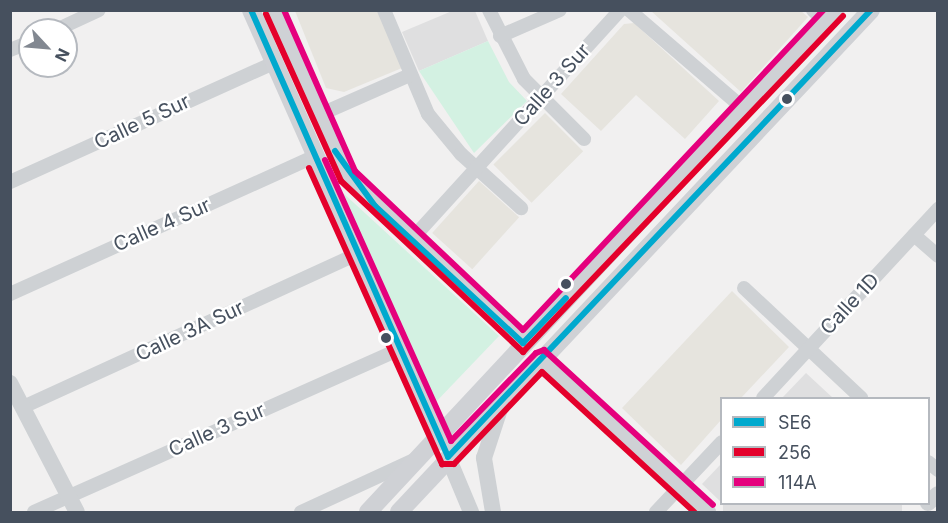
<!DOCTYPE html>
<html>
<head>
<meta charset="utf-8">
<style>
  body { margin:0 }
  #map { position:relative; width:948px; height:523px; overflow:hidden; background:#f1f0f0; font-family:Inter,sans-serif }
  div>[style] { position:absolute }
  .commercial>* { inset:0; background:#e6e4de; transform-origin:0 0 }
  .education>* { inset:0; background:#dfdfe0; transform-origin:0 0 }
  .green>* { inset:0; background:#d3f1e2 }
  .minor>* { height:14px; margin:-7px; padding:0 7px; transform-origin:7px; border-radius:7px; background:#ced1d4 }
  .tertiary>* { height:16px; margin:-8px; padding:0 8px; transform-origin:8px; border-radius:8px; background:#ced1d4 }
  .secondary>* { height:18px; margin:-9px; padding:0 9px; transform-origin:9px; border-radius:9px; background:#cfd1d5 }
  .bus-1>* { height:6px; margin:-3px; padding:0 3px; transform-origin:3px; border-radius:3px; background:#00a9ce }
  .bus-2>* { height:6px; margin:-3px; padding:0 3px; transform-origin:3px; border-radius:3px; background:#e4002b }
  .bus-3>* { height:6px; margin:-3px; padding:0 3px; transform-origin:3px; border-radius:3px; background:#e5007d }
  .dots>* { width:16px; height:16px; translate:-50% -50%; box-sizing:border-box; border:3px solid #fff; border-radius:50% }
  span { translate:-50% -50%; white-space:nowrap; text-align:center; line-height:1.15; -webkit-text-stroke:5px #fff; paint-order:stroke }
  .street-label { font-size:20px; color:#46505e }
  .frame { position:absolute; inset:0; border:12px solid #46505e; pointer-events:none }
  .legend { position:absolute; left:720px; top:397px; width:210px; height:108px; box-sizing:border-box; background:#fff; border:2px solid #b5b9bf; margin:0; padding:8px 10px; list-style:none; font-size:18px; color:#46505e }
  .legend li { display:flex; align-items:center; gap:12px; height:30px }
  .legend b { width:30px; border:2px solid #b5b9bf }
  .north { position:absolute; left:18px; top:18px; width:60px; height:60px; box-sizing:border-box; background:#fff; border:2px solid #b5b9bf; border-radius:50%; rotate:116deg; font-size:16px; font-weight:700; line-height:24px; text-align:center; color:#46505e }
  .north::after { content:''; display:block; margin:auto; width:21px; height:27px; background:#828891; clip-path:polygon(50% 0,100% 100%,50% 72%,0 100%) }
</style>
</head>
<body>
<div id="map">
  <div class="commercial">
    <div style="clip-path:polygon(295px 11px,378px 11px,402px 68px,344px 92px,326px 88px)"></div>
    <div style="clip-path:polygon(801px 11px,808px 17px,741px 92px,651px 11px)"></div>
    <div style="clip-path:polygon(634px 23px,719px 101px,685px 139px,636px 95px,601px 131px,561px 94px,624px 24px)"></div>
    <div style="left:545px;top:113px;width:54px;height:73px;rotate:45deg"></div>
    <div style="left:479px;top:181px;width:54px;height:70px;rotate:42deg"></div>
    <div style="clip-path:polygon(732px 291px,789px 347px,741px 398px,722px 398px,721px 420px,681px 465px,622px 408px)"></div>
  </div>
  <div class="education">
    <div style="clip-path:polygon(452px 11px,475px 11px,488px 41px,419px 71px,402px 32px)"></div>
    <div style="clip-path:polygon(806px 373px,833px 398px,782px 398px)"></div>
    <div style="clip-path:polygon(721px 464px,721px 502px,702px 484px)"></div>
    <div style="left:723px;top:504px;width:179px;height:12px"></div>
  </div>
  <div class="green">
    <div style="clip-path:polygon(488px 41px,509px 82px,527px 101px,474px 153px,419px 71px)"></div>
    <div style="clip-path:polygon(342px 192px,499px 336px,433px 405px,341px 193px)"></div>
  </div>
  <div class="minor">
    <div style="left:384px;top:10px;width:113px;rotate:67.1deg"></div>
    <div style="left:428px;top:114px;width:52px;rotate:50.5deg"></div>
    <div style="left:461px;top:154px;width:81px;rotate:42deg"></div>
    <div style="left:489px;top:10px;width:77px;rotate:63.1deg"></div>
    <div style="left:524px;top:79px;width:85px;rotate:45deg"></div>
    <div style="left:629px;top:10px;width:152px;rotate:40.7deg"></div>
    <div style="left:813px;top:10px;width:17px;rotate:45deg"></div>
    <div style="left:56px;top:30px;width:47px;rotate:-24.9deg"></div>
    <div style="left:500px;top:36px;width:65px;rotate:-23.4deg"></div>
    <div style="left:10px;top:50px;width:22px;rotate:-22deg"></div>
    <div style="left:319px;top:115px;width:99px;rotate:-23.7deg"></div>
    <div style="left:10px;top:182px;width:289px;rotate:-24.3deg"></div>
    <div style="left:914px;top:235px;width:32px;rotate:41deg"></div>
    <div style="left:411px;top:240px;width:311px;rotate:-47.7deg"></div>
    <div style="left:744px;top:288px;width:161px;rotate:43.2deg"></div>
    <div style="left:10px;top:294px;width:333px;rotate:-24.3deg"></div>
    <div style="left:763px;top:398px;width:258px;rotate:-47.2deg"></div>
    <div style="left:23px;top:407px;width:367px;rotate:-24.6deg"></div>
    <div style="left:928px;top:462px;width:13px;rotate:39deg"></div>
    <div style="left:34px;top:512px;width:401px;rotate:-24deg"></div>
    <div style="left:301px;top:512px;width:124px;rotate:-24.7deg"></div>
    <div style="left:656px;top:512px;width:96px;rotate:-46.7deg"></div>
  </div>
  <div class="tertiary">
    <div style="left:10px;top:383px;width:145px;rotate:62.6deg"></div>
    <div style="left:448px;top:457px;width:60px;rotate:67.3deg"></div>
    <div style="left:928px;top:503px;width:13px;rotate:-42deg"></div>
    <div style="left:493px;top:512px;width:55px;rotate:-99.5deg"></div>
    <div style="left:484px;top:458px;width:58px;rotate:-71.9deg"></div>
  </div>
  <div class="secondary">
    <div style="left:251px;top:10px;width:472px;rotate:66.1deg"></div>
    <div style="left:274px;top:10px;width:182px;rotate:66deg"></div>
    <div style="left:348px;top:176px;width:242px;rotate:43.7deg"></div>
    <div style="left:542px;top:359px;width:225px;rotate:42.8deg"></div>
    <div style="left:368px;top:512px;width:686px;rotate:-47.01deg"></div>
    <div style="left:399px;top:512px;width:689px;rotate:-46.76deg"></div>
  </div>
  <div class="bus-1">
    <div style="left:251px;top:10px;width:488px;rotate:66.2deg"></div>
    <div style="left:448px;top:457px;width:615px;rotate:-46.58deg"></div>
    <div style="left:335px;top:151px;width:68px;rotate:54deg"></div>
    <div style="left:375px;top:206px;width:202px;rotate:42.8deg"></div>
    <div style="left:523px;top:343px;width:62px;rotate:-46.3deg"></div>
  </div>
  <div class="bus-2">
    <div style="left:266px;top:14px;width:183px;rotate:65.8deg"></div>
    <div style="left:341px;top:181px;width:250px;rotate:43.2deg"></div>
    <div style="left:523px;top:352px;width:464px;rotate:-46.4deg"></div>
    <div style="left:309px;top:168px;width:325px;rotate:65.8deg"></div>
    <div style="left:442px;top:464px;width:12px"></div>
    <div style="left:454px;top:464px;width:127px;rotate:-46.3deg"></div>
    <div style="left:542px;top:372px;width:207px;rotate:42.6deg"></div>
  </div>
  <div class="bus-3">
    <div style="left:284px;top:10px;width:176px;rotate:66.2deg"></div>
    <div style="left:355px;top:171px;width:231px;rotate:43.4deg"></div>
    <div style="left:523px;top:330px;width:439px;rotate:-46.8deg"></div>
    <div style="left:325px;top:160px;width:308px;rotate:65.8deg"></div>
    <div style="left:451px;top:441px;width:122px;rotate:-46deg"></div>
    <div style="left:536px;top:353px;width:9px;rotate:-21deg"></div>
    <div style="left:544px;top:350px;width:229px;rotate:42.5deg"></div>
  </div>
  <div class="dots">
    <div style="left:787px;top:99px;background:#46505e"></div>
    <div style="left:566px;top:284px;background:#46505e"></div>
    <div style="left:386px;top:338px;background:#46505e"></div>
  </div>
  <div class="street-label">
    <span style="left:552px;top:85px;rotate:-48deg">Calle 3 Sur</span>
    <span style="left:142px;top:122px;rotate:-25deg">Calle 5 Sur</span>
    <span style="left:162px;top:225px;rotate:-24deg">Calle 4 Sur</span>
    <span style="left:850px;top:304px;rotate:-47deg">Calle 1D</span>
    <span style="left:190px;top:331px;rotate:-25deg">Calle 3A Sur</span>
    <span style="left:217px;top:430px;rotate:-24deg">Calle 3 Sur</span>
  </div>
  <div class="frame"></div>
  <ul class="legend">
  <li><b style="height:8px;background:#00a9ce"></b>SE6</li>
  <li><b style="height:8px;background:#e4002b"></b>256</li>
  <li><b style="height:8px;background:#e5007d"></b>114A</li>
  </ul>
  <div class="north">N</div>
</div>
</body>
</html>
